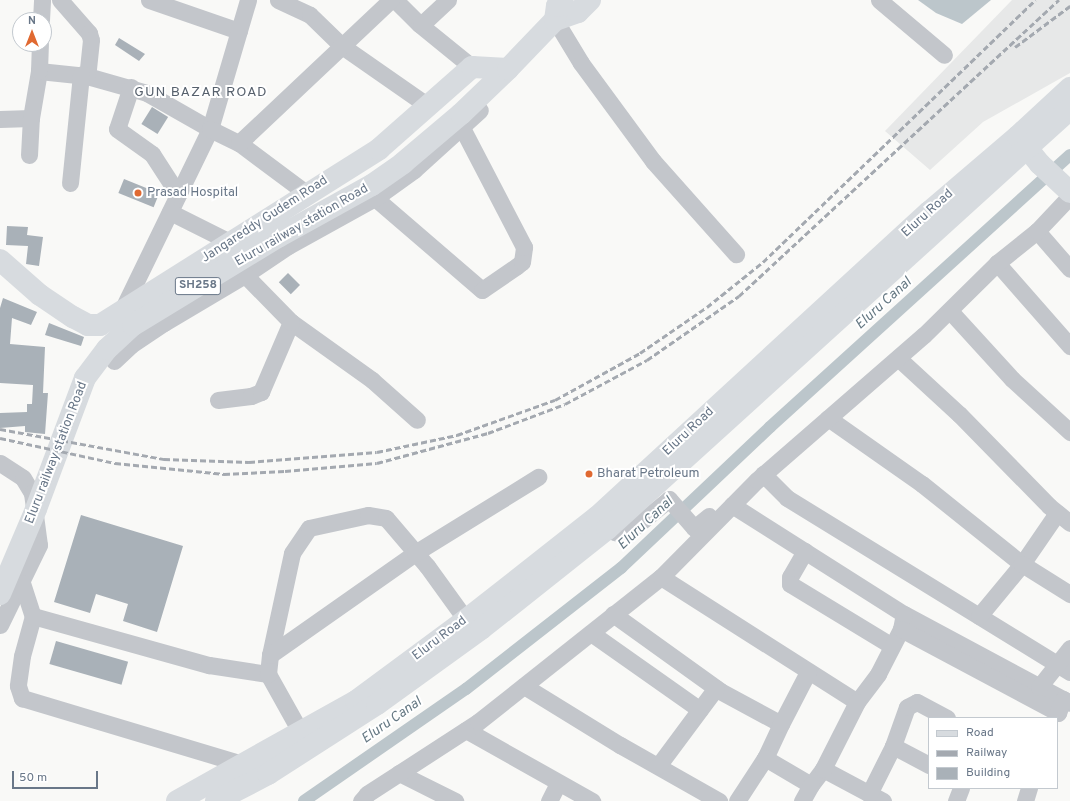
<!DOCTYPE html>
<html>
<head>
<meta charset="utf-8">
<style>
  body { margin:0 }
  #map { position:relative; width:1070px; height:801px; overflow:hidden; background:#f9f9f7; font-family:Overpass,sans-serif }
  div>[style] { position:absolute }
  .built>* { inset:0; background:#e7e8e8 }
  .water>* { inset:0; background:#bcc6cb }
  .canal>* { height:12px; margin:-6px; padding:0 6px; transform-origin:6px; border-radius:6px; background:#bcc6cb }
  .building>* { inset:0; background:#a9b1b8; transform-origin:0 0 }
  .minor>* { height:17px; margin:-8.5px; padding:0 8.5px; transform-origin:8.5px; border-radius:8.5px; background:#c3c6cb }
  .major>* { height:22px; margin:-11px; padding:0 11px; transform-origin:11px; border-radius:11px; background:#d7dbdf }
  .rail>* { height:3px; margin-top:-1.5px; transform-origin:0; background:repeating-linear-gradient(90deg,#a4a9b0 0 6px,transparent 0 9px) }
  .dots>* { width:11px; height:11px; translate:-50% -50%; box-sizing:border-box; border:2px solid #fff; border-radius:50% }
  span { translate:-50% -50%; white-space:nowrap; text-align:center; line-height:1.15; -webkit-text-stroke:4px #fff; paint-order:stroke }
  .shield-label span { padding:1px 3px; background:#fff; border:1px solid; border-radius:3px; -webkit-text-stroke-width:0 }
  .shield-label { font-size:12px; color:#697788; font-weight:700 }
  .poi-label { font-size:13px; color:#697788 }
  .left { translate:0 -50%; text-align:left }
  .street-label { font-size:13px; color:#697788 }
  .neighbourhood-label { font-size:14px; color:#57616d; letter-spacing:1px }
  .water-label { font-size:14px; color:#657883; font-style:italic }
  .legend { position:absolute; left:928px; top:717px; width:130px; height:72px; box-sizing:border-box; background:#fff; border:1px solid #c3c9cf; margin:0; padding:5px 7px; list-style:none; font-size:12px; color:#697788 }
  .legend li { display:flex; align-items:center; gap:8px; height:20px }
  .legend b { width:20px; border:1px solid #c3c9cf }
  .north { position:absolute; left:12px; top:12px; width:40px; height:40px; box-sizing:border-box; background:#fff; border:1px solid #c3c9cf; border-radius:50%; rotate:0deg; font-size:11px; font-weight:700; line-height:16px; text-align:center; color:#697788 }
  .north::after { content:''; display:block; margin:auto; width:14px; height:18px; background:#e06931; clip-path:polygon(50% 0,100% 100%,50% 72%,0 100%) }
  .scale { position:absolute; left:12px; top:771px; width:86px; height:18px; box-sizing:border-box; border:2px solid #697788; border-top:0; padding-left:5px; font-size:12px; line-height:14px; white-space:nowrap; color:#697788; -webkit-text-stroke:3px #fff; paint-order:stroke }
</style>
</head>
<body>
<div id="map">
  <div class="built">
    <div style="clip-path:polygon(1012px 0,1070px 0,1070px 73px,983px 122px,930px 170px,885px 131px)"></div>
  </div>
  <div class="water">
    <div style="clip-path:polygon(918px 0,991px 0,962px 24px,936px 13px)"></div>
  </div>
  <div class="canal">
    <div style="left:304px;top:801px;width:197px;rotate:-34.7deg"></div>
    <div style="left:466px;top:689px;width:197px;rotate:-38deg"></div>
    <div style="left:621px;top:568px;width:205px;rotate:-43.4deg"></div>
    <div style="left:770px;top:427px;width:405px;rotate:-42.2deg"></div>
  </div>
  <div class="building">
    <div style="clip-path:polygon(119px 38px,145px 54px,139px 61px,115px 45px)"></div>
    <div style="left:152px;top:107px;width:19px;height:20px;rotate:32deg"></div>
    <div style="left:124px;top:179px;width:38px;height:15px;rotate:22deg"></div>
    <div style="clip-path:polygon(7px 226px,28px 227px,27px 235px,43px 237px,39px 266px,26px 264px,28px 246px,6px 245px)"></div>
    <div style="left:288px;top:273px;width:17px;height:13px;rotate:45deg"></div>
    <div style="clip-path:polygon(3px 298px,37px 312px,31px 325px,12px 318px,10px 344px,45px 347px,43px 393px,48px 393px,45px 434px,25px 432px,25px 426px,0 428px,0 413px,27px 412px,27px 404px,32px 404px,33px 385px,0 383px,0 308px)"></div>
    <div style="clip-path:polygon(49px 323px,84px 337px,81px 346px,45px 335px)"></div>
    <div style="clip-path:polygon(81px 515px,183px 546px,157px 632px,123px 621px,128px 604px,96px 594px,90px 613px,54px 602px)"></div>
    <div style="left:56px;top:641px;width:75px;height:24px;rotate:16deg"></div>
  </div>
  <div class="minor">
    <div style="left:60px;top:0;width:44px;rotate:48.7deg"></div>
    <div style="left:89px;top:33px;width:7px;rotate:74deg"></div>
    <div style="left:91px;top:40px;width:36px;rotate:96deg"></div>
    <div style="left:87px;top:76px;width:62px;rotate:15.8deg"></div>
    <div style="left:147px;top:93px;width:73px;rotate:29.7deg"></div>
    <div style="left:210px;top:129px;width:203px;rotate:115.9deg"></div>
    <div style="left:149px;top:0;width:95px;rotate:19deg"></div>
    <div style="left:248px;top:0;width:134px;rotate:106.4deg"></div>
    <div style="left:210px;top:129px;width:32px;rotate:26deg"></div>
    <div style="left:239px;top:143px;width:84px;rotate:36.7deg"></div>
    <div style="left:278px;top:0;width:35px;rotate:25deg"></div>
    <div style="left:310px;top:15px;width:45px;rotate:44.1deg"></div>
    <div style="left:342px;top:46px;width:105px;rotate:34.9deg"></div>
    <div style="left:395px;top:0;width:34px;rotate:45deg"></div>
    <div style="left:419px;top:24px;width:68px;rotate:39.1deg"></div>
    <div style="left:879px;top:0;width:85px;rotate:40.2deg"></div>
    <div style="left:41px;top:20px;width:20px;rotate:-87deg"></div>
    <div style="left:555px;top:20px;width:50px;rotate:58.8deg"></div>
    <div style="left:581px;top:63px;width:122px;rotate:53.7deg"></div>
    <div style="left:653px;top:161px;width:125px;rotate:48.3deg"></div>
    <div style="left:421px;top:25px;width:37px;rotate:-43deg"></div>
    <div style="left:39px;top:71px;width:48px;rotate:5.9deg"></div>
    <div style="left:131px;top:87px;width:44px;rotate:108.4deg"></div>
    <div style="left:117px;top:129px;width:43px;rotate:35.5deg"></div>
    <div style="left:152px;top:154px;width:48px;rotate:57deg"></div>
    <div style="left:0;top:119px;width:31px;rotate:-2deg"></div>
    <div style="left:31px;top:118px;width:48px;rotate:-80.3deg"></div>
    <div style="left:39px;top:71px;width:27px;rotate:-88deg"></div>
    <div style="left:239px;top:143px;width:209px;rotate:-43.3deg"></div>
    <div style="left:29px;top:155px;width:37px;rotate:-87deg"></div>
    <div style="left:70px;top:183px;width:109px;rotate:-84.2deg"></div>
    <div style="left:375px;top:198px;width:141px;rotate:40.7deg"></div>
    <div style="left:482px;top:290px;width:42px;rotate:-34.4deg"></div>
    <div style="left:517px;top:266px;width:6px;rotate:-39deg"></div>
    <div style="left:522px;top:262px;width:15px;rotate:-82deg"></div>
    <div style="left:524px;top:247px;width:134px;rotate:-117.5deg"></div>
    <div style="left:170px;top:212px;width:67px;rotate:26.6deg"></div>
    <div style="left:1037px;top:231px;width:50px;rotate:49deg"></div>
    <div style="left:997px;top:263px;width:111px;rotate:48.7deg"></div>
    <div style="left:950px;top:311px;width:92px;rotate:47.6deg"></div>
    <div style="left:1012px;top:379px;width:79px;rotate:42.4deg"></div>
    <div style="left:291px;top:322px;width:100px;rotate:35.6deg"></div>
    <div style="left:372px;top:380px;width:60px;rotate:41.6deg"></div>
    <div style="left:898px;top:358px;width:83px;rotate:42.6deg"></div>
    <div style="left:959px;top:414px;width:129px;rotate:45.6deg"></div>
    <div style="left:1049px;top:506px;width:27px;rotate:39deg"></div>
    <div style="left:114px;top:361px;width:23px;rotate:-43deg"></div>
    <div style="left:131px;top:345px;width:40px;rotate:-34deg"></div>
    <div style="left:164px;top:323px;width:94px;rotate:-30.7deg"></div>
    <div style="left:245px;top:275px;width:52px;rotate:-34deg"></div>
    <div style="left:288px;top:246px;width:99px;rotate:-28.9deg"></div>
    <div style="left:375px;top:198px;width:48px;rotate:-35.7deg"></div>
    <div style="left:414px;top:170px;width:89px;rotate:-42.3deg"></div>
    <div style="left:218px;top:400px;width:33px;rotate:-7deg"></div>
    <div style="left:251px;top:396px;width:11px;rotate:-22deg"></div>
    <div style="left:261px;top:392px;width:76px;rotate:-66.8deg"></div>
    <div style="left:291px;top:322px;width:66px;rotate:-134.4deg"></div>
    <div style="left:828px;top:418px;width:115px;rotate:35.1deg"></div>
    <div style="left:922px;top:484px;width:128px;rotate:38.7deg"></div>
    <div style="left:1022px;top:564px;width:62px;rotate:-55.5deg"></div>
    <div style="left:0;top:463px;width:27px;rotate:33deg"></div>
    <div style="left:23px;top:478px;width:17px;rotate:59deg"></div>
    <div style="left:32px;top:493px;width:52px;rotate:82.3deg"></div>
    <div style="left:39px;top:545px;width:89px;rotate:116deg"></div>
    <div style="left:763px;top:474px;width:34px;rotate:45deg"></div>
    <div style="left:787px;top:498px;width:332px;rotate:31.6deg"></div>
    <div style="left:732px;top:505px;width:204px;rotate:32.4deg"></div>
    <div style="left:904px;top:614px;width:188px;rotate:28.2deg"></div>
    <div style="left:601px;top:521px;width:10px;rotate:53deg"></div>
    <div style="left:607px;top:529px;width:9px;rotate:21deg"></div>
    <div style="left:615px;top:532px;width:16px;rotate:-7deg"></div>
    <div style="left:631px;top:530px;width:49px;rotate:-39.2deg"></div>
    <div style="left:669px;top:499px;width:38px;rotate:49deg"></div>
    <div style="left:694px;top:528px;width:19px;rotate:-39deg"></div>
    <div style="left:805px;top:551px;width:30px;rotate:120deg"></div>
    <div style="left:790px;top:577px;width:7px;rotate:90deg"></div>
    <div style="left:790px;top:584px;width:119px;rotate:31.3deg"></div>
    <div style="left:661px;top:577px;width:232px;rotate:32.5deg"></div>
    <div style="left:857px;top:702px;width:35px;rotate:-53deg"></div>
    <div style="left:878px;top:674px;width:51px;rotate:-62.9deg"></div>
    <div style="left:901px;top:629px;width:15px;rotate:-79deg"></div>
    <div style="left:22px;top:583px;width:35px;rotate:72deg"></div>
    <div style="left:33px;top:616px;width:41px;rotate:105.4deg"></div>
    <div style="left:22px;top:656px;width:30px;rotate:98deg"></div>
    <div style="left:18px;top:686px;width:13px;rotate:72deg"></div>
    <div style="left:22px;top:698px;width:234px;rotate:16.7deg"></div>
    <div style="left:613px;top:614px;width:132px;rotate:35.7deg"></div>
    <div style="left:720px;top:691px;width:69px;rotate:28.4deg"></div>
    <div style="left:781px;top:724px;width:38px;rotate:115deg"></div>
    <div style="left:765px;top:758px;width:51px;rotate:123.1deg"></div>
    <div style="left:33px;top:616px;width:183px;rotate:15.6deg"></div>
    <div style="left:209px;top:665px;width:60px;rotate:8.7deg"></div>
    <div style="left:979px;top:616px;width:67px;rotate:-50.4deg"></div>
    <div style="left:1022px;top:564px;width:57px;rotate:32deg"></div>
    <div style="left:901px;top:629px;width:178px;rotate:28.1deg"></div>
    <div style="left:1058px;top:713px;width:15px;rotate:-70deg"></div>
    <div style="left:591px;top:633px;width:133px;rotate:35.2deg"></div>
    <div style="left:270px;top:655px;width:104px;rotate:-77.8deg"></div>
    <div style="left:292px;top:553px;width:30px;rotate:-56deg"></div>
    <div style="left:309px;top:528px;width:60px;rotate:-12.4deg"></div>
    <div style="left:368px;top:515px;width:18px;rotate:9deg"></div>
    <div style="left:386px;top:518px;width:63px;rotate:49.5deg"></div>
    <div style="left:427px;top:566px;width:67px;rotate:54.2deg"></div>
    <div style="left:524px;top:686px;width:113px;rotate:31.6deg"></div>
    <div style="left:620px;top:745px;width:114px;rotate:29.5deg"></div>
    <div style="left:1039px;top:687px;width:50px;rotate:-51.5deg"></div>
    <div style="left:781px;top:724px;width:59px;rotate:-62.6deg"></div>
    <div style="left:466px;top:730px;width:145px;rotate:29.4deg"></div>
    <div style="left:301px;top:733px;width:68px;rotate:-119.2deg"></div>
    <div style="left:268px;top:674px;width:19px;rotate:-84deg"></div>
    <div style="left:270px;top:655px;width:177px;rotate:-35.1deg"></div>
    <div style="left:415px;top:553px;width:145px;rotate:-31.7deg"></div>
    <div style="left:893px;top:746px;width:41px;rotate:27.8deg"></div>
    <div style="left:765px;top:758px;width:53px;rotate:30.4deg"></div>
    <div style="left:811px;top:785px;width:20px;rotate:-53deg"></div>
    <div style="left:823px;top:769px;width:68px;rotate:28.1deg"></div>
    <div style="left:658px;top:766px;width:97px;rotate:-53.4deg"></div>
    <div style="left:823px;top:769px;width:75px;rotate:-63.1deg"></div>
    <div style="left:399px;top:773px;width:63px;rotate:26.6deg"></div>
    <div style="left:869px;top:794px;width:54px;rotate:-63.4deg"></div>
    <div style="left:893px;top:746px;width:41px;rotate:-70.3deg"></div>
    <div style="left:907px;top:707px;width:11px;rotate:-27deg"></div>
    <div style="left:917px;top:702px;width:34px;rotate:28deg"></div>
    <div style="left:361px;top:801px;width:9px;rotate:-49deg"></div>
    <div style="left:367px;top:794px;width:132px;rotate:-33deg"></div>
    <div style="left:478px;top:722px;width:233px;rotate:-38.4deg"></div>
    <div style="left:661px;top:577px;width:136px;rotate:-45.3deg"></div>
    <div style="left:757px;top:480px;width:221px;rotate:-41deg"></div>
    <div style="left:924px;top:335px;width:103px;rotate:-44.6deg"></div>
    <div style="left:997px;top:263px;width:51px;rotate:-38.7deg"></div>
    <div style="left:1037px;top:231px;width:48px;rotate:-46.7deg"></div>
    <div style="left:549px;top:801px;width:20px;rotate:-63deg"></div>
    <div style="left:802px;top:801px;width:18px;rotate:-61deg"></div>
    <div style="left:956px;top:801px;width:14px;rotate:-69deg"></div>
    <div style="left:1025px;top:801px;width:14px;rotate:-73deg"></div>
  </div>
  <div class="major">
    <div style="left:555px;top:20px;width:24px;rotate:-19deg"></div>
    <div style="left:578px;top:12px;width:17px;rotate:-45deg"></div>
    <div style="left:1018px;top:137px;width:35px;rotate:51deg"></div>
    <div style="left:1040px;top:164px;width:41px;rotate:43deg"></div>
    <div style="left:0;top:260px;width:53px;rotate:41.2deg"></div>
    <div style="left:40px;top:295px;width:40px;rotate:34deg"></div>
    <div style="left:73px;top:317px;width:17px;rotate:28deg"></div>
    <div style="left:88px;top:325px;width:12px"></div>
    <div style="left:100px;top:325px;width:330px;rotate:-32.2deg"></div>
    <div style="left:379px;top:149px;width:124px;rotate:-41.4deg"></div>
    <div style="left:472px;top:67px;width:36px;rotate:3deg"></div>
    <div style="left:0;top:594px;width:92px;rotate:-67deg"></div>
    <div style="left:36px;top:509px;width:140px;rotate:-69.5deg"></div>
    <div style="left:85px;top:378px;width:36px;rotate:-53deg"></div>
    <div style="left:107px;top:349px;width:35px;rotate:-43deg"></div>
    <div style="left:133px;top:325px;width:170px;rotate:-31.3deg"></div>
    <div style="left:278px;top:237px;width:107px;rotate:-29deg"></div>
    <div style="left:372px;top:185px;width:38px;rotate:-35deg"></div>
    <div style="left:403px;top:163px;width:76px;rotate:-40.2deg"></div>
    <div style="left:461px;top:114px;width:65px;rotate:-43.8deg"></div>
    <div style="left:508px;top:69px;width:68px;rotate:-46.2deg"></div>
    <div style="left:555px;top:20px;width:14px;rotate:-82deg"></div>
    <div style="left:557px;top:6px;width:8px;rotate:-45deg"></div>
    <div style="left:177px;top:801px;width:205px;rotate:-29.2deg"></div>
    <div style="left:356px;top:701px;width:137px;rotate:-36.4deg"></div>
    <div style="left:466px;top:620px;width:167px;rotate:-38.2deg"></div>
    <div style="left:597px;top:517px;width:451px;rotate:-42.6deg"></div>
    <div style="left:929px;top:212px;width:117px;rotate:-40.5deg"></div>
    <div style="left:1018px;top:136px;width:71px;rotate:-42.7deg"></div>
    <div style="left:216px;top:801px;width:59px;rotate:-27.4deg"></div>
    <div style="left:268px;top:774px;width:130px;rotate:-32.7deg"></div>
    <div style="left:377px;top:704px;width:128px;rotate:-35.8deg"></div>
    <div style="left:481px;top:629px;width:161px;rotate:-38.4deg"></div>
    <div style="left:607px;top:529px;width:625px;rotate:-42.21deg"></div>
  </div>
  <div class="rail">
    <div style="left:1015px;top:47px;width:69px;rotate:-36.7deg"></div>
    <div style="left:0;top:429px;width:167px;rotate:10.4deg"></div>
    <div style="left:164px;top:459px;width:85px;rotate:2deg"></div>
    <div style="left:249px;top:462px;width:128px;rotate:-4.5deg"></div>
    <div style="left:377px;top:452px;width:82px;rotate:-12deg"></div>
    <div style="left:457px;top:435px;width:104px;rotate:-19.7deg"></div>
    <div style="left:555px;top:400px;width:97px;rotate:-28.9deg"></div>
    <div style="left:640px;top:353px;width:81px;rotate:-34.5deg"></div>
    <div style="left:707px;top:307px;width:72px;rotate:-38.8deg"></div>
    <div style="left:763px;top:262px;width:378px;rotate:-43.9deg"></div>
    <div style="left:0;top:438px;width:118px;rotate:12.3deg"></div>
    <div style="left:115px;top:463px;width:110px;rotate:5.8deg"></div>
    <div style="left:224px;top:474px;width:61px;rotate:-2.8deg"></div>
    <div style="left:285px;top:471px;width:92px;rotate:-5deg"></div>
    <div style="left:377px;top:463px;width:115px;rotate:-15.1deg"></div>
    <div style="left:488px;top:433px;width:82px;rotate:-20.6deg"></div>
    <div style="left:565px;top:404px;width:93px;rotate:-28.2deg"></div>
    <div style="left:647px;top:360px;width:112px;rotate:-34.8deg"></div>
    <div style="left:739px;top:296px;width:436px;rotate:-42.8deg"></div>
  </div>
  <div class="dots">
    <div style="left:138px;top:193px;background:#e06931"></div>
    <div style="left:589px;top:474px;background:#e06931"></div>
  </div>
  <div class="shield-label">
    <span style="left:198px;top:286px">SH258</span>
  </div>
  <div class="poi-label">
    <span class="left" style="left:147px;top:193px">Prasad Hospital</span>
    <span class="left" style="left:597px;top:474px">Bharat Petroleum</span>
  </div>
  <div class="street-label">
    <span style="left:928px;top:214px;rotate:-42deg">Eluru Road</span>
    <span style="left:265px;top:220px;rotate:-33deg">Jangareddy Gudem Road</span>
    <span style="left:302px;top:226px;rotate:-30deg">Eluru railway station Road</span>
    <span style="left:689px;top:432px;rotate:-43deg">Eluru Road</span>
    <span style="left:57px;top:453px;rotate:-69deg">Eluru railway station Road</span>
    <span style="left:440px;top:639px;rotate:-37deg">Eluru Road</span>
  </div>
  <div class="neighbourhood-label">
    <span style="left:201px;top:93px">GUN BAZAR ROAD</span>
  </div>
  <div class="water-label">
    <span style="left:884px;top:304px;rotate:-42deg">Eluru Canal</span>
    <span style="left:646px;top:524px;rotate:-43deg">Eluru Canal</span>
    <span style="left:392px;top:721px;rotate:-35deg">Eluru Canal</span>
  </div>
  <ul class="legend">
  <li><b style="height:5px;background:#d7dbdf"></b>Road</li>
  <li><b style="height:5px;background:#a4a9b0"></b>Railway</li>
  <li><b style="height:11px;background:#a9b1b8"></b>Building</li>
  </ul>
  <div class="north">N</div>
  <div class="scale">50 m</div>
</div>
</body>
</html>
